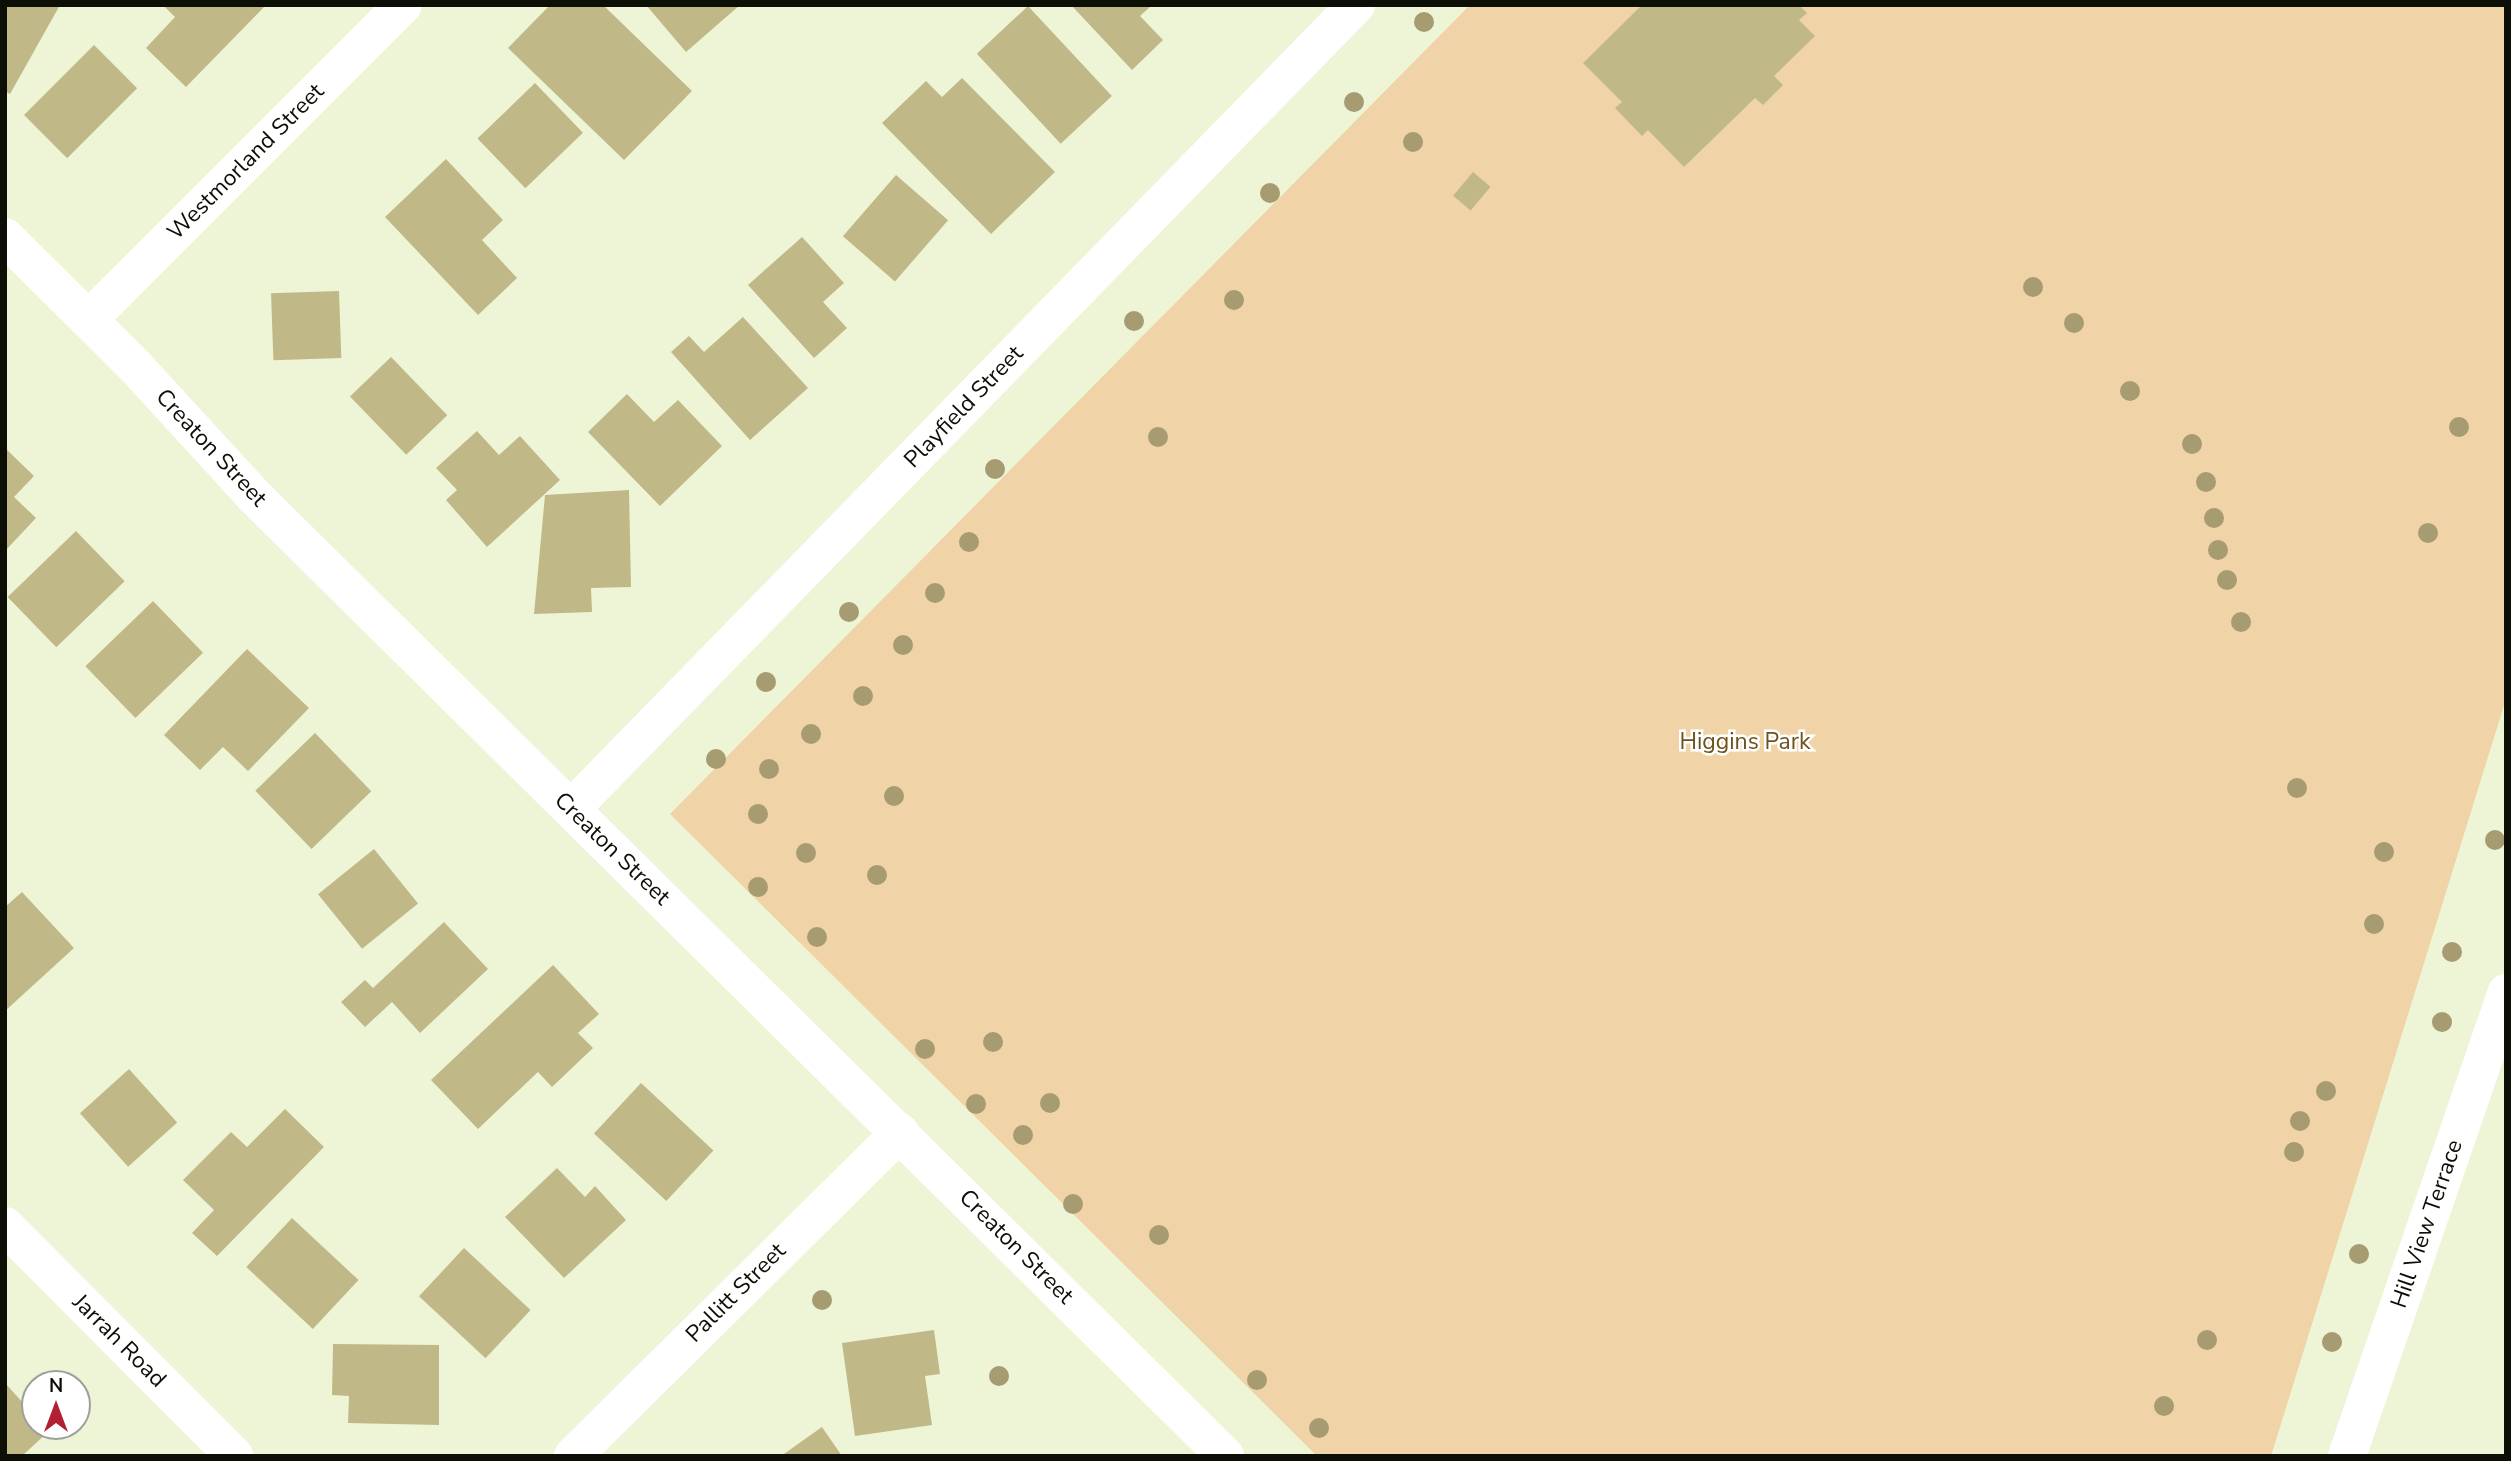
<!DOCTYPE html>
<html>
<head>
<meta charset="utf-8">
<style>
  body { margin:0 }
  #map { position:relative; width:2511px; height:1461px; overflow:hidden; background:#edf5d6; font-family:"Nunito Sans",sans-serif }
  div>[style] { position:absolute }
  .green>* { inset:0; background:#f0d4a7 }
  .building>* { inset:0; background:#c1b887; transform-origin:0 0 }
  .minor>* { height:38px; margin:-19px; padding:0 19px; transform-origin:19px; border-radius:19px; background:#fff }
  .major>* { height:38px; margin:-19px; padding:0 19px; transform-origin:19px; border-radius:19px; background:#fff }
  .trees>* { width:20px; height:20px; margin:-10px; border-radius:50%; background:#a79b71 }
  span { translate:-50% -50%; white-space:nowrap; text-align:center; line-height:1.15; -webkit-text-stroke:5px #fff; paint-order:stroke }
  .street-label { font-size:23px; color:#0c0f05 }
  .park-label { font-size:23px; color:#6e521e }
  .frame { position:absolute; inset:0; border:7px solid #0c0f05; pointer-events:none }
  .north { position:absolute; left:21px; top:1370px; width:70px; height:70px; box-sizing:border-box; background:#fff; border:2px solid #9e9f9b; border-radius:50%; rotate:0deg; font-size:19px; font-weight:700; line-height:28px; text-align:center; color:#0c0f05 }
  .north::after { content:''; display:block; margin:auto; width:24px; height:32px; background:#b21f31; clip-path:polygon(50% 0,100% 100%,50% 72%,0 100%) }
</style>
</head>
<body>
<div id="map">
  <div class="green">
    <div style="clip-path:polygon(1470px 5px,2506px 5px,2506px 699px,2271px 1456px,1317px 1456px,670px 814px)"></div>
  </div>
  <div class="building">
    <div style="clip-path:polygon(5px 5px,60px 5px,10px 94px,5px 91px)"></div>
    <div style="clip-path:polygon(163px 5px,266px 5px,186px 87px,146px 48px,175px 17px)"></div>
    <div style="clip-path:polygon(550px 5px,603px 5px,692px 91px,624px 160px,508px 48px)"></div>
    <div style="clip-path:polygon(646px 5px,740px 5px,686px 52px)"></div>
    <div style="clip-path:polygon(1071px 5px,1152px 5px,1140px 16px,1163px 40px,1132px 70px)"></div>
    <div style="clip-path:polygon(1642px 5px,1799px 5px,1807px 13px,1799px 20px,1815px 36px,1774px 76px,1783px 85px,1763px 105px,1755px 98px,1684px 167px,1648px 130px,1642px 136px,1615px 108px,1622px 102px,1583px 63px)"></div>
    <div style="left:1028px;top:6px;width:123px;height:70px;rotate:47deg"></div>
    <div style="left:94px;top:45px;width:61px;height:99px;rotate:45deg"></div>
    <div style="clip-path:polygon(962px 78px,1055px 172px,991px 234px,882px 123px,926px 81px,942px 97px)"></div>
    <div style="left:535px;top:83px;width:69px;height:80px;rotate:46deg"></div>
    <div style="clip-path:polygon(446px 159px,503px 220px,482px 240px,517px 278px,478px 315px,385px 217px)"></div>
    <div style="left:1473px;top:172px;width:23px;height:31px;rotate:40deg"></div>
    <div style="left:896px;top:175px;width:69px;height:81px;rotate:41deg"></div>
    <div style="clip-path:polygon(802px 237px,844px 283px,823px 302px,847px 328px,814px 358px,748px 285px)"></div>
    <div style="left:339px;top:291px;width:67px;height:68px;rotate:88deg"></div>
    <div style="clip-path:polygon(743px 317px,808px 388px,750px 440px,671px 352px,689px 336px,704px 352px)"></div>
    <div style="left:391px;top:357px;width:81px;height:57px;rotate:46deg"></div>
    <div style="clip-path:polygon(627px 394px,654px 422px,678px 400px,722px 446px,660px 506px,588px 432px)"></div>
    <div style="clip-path:polygon(477px 431px,499px 455px,520px 436px,560px 480px,487px 547px,446px 500px,457px 490px,436px 468px)"></div>
    <div style="clip-path:polygon(5px 448px,34px 476px,14px 497px,36px 518px,5px 551px)"></div>
    <div style="clip-path:polygon(629px 490px,631px 587px,591px 588px,592px 612px,534px 614px,545px 495px)"></div>
    <div style="left:76px;top:531px;width:70px;height:95px;rotate:46deg"></div>
    <div style="left:153px;top:601px;width:72px;height:94px;rotate:46deg"></div>
    <div style="clip-path:polygon(247px 649px,309px 708px,248px 771px,223px 747px,200px 770px,164px 735px)"></div>
    <div style="left:315px;top:733px;width:81px;height:83px;rotate:46deg"></div>
    <div style="left:374px;top:849px;width:70px;height:72px;rotate:51deg"></div>
    <div style="clip-path:polygon(22px 892px,74px 948px,5px 1011px,5px 907px)"></div>
    <div style="clip-path:polygon(444px 922px,488px 969px,420px 1033px,392px 1002px,365px 1027px,341px 1002px,365px 980px,373px 988px)"></div>
    <div style="clip-path:polygon(553px 965px,599px 1014px,578px 1033px,593px 1048px,552px 1087px,538px 1072px,478px 1129px,431px 1080px)"></div>
    <div style="left:129px;top:1069px;width:72px;height:66px;rotate:48deg"></div>
    <div style="left:641px;top:1083px;width:99px;height:69px;rotate:43deg"></div>
    <div style="clip-path:polygon(285px 1109px,324px 1147px,217px 1256px,192px 1233px,214px 1210px,183px 1180px,231px 1132px,247px 1147px)"></div>
    <div style="clip-path:polygon(557px 1168px,585px 1197px,595px 1186px,626px 1220px,564px 1278px,505px 1217px)"></div>
    <div style="left:292px;top:1218px;width:91px;height:67px;rotate:43deg"></div>
    <div style="left:464px;top:1248px;width:91px;height:66px;rotate:43deg"></div>
    <div style="clip-path:polygon(934px 1330px,940px 1374px,925px 1376px,932px 1425px,855px 1436px,842px 1343px)"></div>
    <div style="clip-path:polygon(333px 1344px,439px 1345px,439px 1425px,348px 1423px,349px 1396px,332px 1395px)"></div>
    <div style="clip-path:polygon(5px 1383px,35px 1416px,35px 1426px,49px 1431px,22px 1456px,5px 1456px)"></div>
    <div style="clip-path:polygon(822px 1427px,842px 1456px,781px 1456px)"></div>
  </div>
  <div class="minor">
    <div style="left:5px;top:237px;width:182px;rotate:44.8deg"></div>
    <div style="left:134px;top:365px;width:176px;rotate:47.5deg"></div>
    <div style="left:253px;top:495px;width:1367px;rotate:44.67deg"></div>
    <div style="left:89px;top:319px;width:444px;rotate:-45deg"></div>
    <div style="left:571px;top:809px;width:1124px;rotate:-45.69deg"></div>
    <div style="left:5px;top:1226px;width:325px;rotate:45.1deg"></div>
    <div style="left:573px;top:1456px;width:460px;rotate:-44.7deg"></div>
  </div>
  <div class="major">
    <div style="left:2347px;top:1456px;width:490px;rotate:-71deg"></div>
  </div>
  <div class="trees">
    <div style="left:1424px;top:22px"></div>
    <div style="left:1354px;top:102px"></div>
    <div style="left:1413px;top:142px"></div>
    <div style="left:1270px;top:193px"></div>
    <div style="left:2033px;top:287px"></div>
    <div style="left:1234px;top:300px"></div>
    <div style="left:1134px;top:321px"></div>
    <div style="left:2074px;top:323px"></div>
    <div style="left:2130px;top:391px"></div>
    <div style="left:2459px;top:427px"></div>
    <div style="left:1158px;top:437px"></div>
    <div style="left:2192px;top:444px"></div>
    <div style="left:995px;top:469px"></div>
    <div style="left:2206px;top:482px"></div>
    <div style="left:2214px;top:518px"></div>
    <div style="left:2428px;top:533px"></div>
    <div style="left:969px;top:542px"></div>
    <div style="left:2218px;top:550px"></div>
    <div style="left:2227px;top:580px"></div>
    <div style="left:935px;top:593px"></div>
    <div style="left:849px;top:612px"></div>
    <div style="left:2241px;top:622px"></div>
    <div style="left:903px;top:645px"></div>
    <div style="left:766px;top:682px"></div>
    <div style="left:863px;top:696px"></div>
    <div style="left:811px;top:734px"></div>
    <div style="left:716px;top:759px"></div>
    <div style="left:769px;top:769px"></div>
    <div style="left:2297px;top:788px"></div>
    <div style="left:894px;top:796px"></div>
    <div style="left:758px;top:814px"></div>
    <div style="left:2495px;top:840px"></div>
    <div style="left:2384px;top:852px"></div>
    <div style="left:806px;top:853px"></div>
    <div style="left:877px;top:875px"></div>
    <div style="left:758px;top:887px"></div>
    <div style="left:2374px;top:924px"></div>
    <div style="left:817px;top:937px"></div>
    <div style="left:2452px;top:952px"></div>
    <div style="left:2442px;top:1022px"></div>
    <div style="left:993px;top:1042px"></div>
    <div style="left:925px;top:1049px"></div>
    <div style="left:2326px;top:1091px"></div>
    <div style="left:1050px;top:1103px"></div>
    <div style="left:976px;top:1104px"></div>
    <div style="left:2300px;top:1121px"></div>
    <div style="left:1023px;top:1135px"></div>
    <div style="left:2294px;top:1152px"></div>
    <div style="left:1073px;top:1204px"></div>
    <div style="left:1159px;top:1235px"></div>
    <div style="left:2359px;top:1254px"></div>
    <div style="left:822px;top:1300px"></div>
    <div style="left:2207px;top:1340px"></div>
    <div style="left:2332px;top:1342px"></div>
    <div style="left:999px;top:1376px"></div>
    <div style="left:1257px;top:1380px"></div>
    <div style="left:2164px;top:1406px"></div>
    <div style="left:1319px;top:1428px"></div>
  </div>
  <div class="street-label">
    <span style="left:246px;top:162px;rotate:-45deg">Westmorland Street</span>
    <span style="left:964px;top:407px;rotate:-46deg">Playfield Street</span>
    <span style="left:211px;top:448px;rotate:47deg">Creaton Street</span>
    <span style="left:612px;top:849px;rotate:44deg">Creaton Street</span>
    <span style="left:2427px;top:1224px;rotate:-71deg">Hill View Terrace</span>
    <span style="left:1016px;top:1247px;rotate:45deg">Creaton Street</span>
    <span style="left:736px;top:1293px;rotate:-45deg">Pallitt Street</span>
    <span style="left:119px;top:1341px;rotate:45deg">Jarrah Road</span>
  </div>
  <div class="park-label">
    <span style="left:1745px;top:742px">Higgins Park</span>
  </div>
  <div class="frame"></div>
  <div class="north">N</div>
</div>
</body>
</html>
